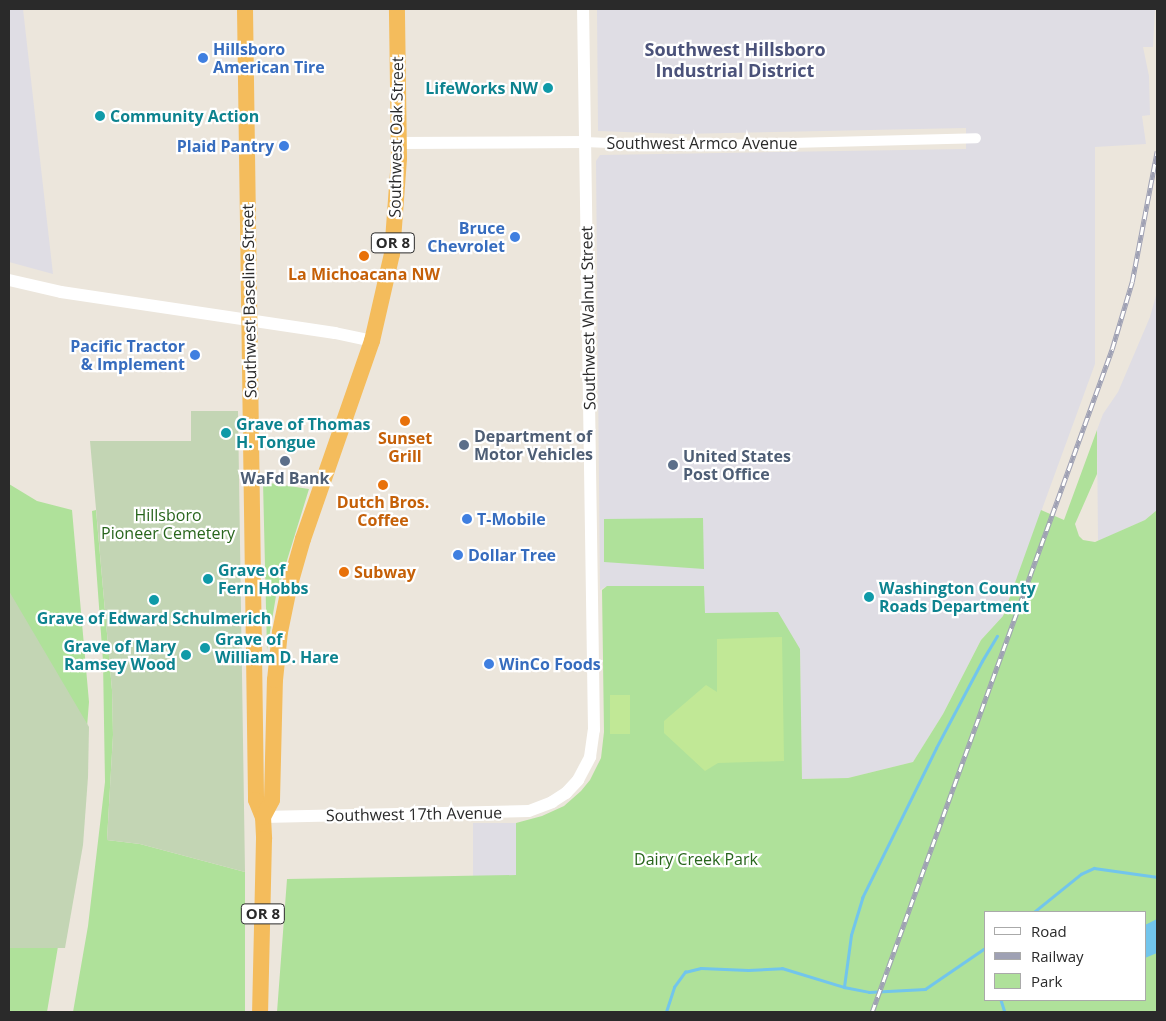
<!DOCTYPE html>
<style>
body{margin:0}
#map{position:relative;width:1166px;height:1021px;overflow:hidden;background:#ece6dc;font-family:"Open Sans",sans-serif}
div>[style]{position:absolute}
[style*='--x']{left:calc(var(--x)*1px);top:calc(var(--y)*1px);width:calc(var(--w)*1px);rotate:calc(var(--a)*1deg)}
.industrial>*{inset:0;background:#dfdde4;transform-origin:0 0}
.green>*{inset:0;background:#afe19a}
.cemetery>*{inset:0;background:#c3d5b4}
.pitch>*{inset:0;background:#c1e896;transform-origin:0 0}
.water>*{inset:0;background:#72c5ec}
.stream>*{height:2.5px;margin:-1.25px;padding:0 1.25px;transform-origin:1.25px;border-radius:1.25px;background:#72c5ec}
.minor>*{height:10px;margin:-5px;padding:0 5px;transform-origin:5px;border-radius:5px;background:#fff}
.tertiary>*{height:12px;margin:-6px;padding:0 6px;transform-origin:6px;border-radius:6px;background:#fff}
.trunk>*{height:16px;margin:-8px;padding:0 8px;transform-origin:8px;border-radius:8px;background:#f4bc5c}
.rail>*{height:4.5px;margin-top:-2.25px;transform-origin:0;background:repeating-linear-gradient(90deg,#fff 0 8px,#9fa1b4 0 16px);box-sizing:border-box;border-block:1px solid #9fa1b4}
.dots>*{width:14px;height:14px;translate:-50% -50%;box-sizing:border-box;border:2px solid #fff;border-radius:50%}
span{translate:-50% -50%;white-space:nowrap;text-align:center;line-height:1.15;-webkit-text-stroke:4.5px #fff;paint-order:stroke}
.shield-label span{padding:1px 4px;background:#fff;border:1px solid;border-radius:4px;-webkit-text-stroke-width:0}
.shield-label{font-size:15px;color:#2a2a2a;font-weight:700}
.shop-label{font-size:16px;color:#366cbe;font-weight:700}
.left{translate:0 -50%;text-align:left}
.right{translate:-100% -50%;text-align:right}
.culture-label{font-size:16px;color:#0d838f;font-weight:700}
.street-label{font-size:16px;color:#2a2a2a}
.food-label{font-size:16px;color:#c56008;font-weight:700}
.service-label{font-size:16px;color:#4e5e75;font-weight:700}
.park-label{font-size:16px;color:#28651c}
.neighbourhood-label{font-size:18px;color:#4b527a;font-weight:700}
.frame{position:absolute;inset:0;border:10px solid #2a2a2a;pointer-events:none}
.legend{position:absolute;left:984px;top:911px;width:162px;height:90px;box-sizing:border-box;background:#fff;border:1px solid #aaa;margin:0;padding:6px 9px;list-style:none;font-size:15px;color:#2a2a2a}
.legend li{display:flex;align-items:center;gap:10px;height:25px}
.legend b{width:25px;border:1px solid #aaa}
</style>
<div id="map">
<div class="industrial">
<i style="clip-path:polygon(9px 9px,23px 9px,53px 274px,9px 262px)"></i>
<i style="clip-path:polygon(597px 9px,1155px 9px,1153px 47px,1143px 47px,1149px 76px,1150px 115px,1142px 116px,1146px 144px,1095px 147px,1095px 364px,1003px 616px,981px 640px,943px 714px,913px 762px,848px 778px,802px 779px,800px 649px,705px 614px,605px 587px,600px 590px,596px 161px,600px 155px,966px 149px,966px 128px,679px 134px,598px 131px)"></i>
<i style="clip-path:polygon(1157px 292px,1157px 510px,1145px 520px,1098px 541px,1097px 430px,1103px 414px,1118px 392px,1150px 317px)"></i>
<i style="left:473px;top:823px;width:43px;height:53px"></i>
</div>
<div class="green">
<i style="clip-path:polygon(evenodd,1097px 430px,1097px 474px,1075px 524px,1079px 536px,1083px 540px,1095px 542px,1145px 520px,1157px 510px,1157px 1012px,277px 1012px,287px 879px,516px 875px,516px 823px,542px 816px,564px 806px,581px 791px,590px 780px,601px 758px,604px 732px,602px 590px,607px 586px,704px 586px,705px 613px,778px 612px,800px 649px,802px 779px,848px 778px,913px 762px,943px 714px,981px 640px,1003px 616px,1041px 510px,1064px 520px,1097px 430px,985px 912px,1145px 912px,1145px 1000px,985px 1000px,985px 912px)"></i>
<i style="clip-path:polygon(263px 482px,309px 489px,276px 596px,267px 650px)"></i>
<i style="clip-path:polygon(9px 484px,37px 501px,72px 510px,89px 702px,80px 815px,47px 1012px,9px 1012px)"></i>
<i style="clip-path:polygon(96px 510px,112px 690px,113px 735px,107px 840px,140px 844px,245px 872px,245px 1012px,73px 1012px,88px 926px,105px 782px,103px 661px,92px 511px)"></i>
<i style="clip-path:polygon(703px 518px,704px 569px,604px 562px,604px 519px)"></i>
</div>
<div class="cemetery">
<i style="clip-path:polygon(191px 411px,238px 411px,245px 872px,140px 844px,107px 840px,113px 735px,112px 690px,90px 441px,191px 441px)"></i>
<i style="clip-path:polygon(9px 591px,89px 727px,88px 777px,83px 845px,65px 948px,9px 948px)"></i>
</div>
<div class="pitch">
<i style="clip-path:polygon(782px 637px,784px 761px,718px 763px,705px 771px,664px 733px,664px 721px,706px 685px,717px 692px,717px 639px)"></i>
<i style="left:610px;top:695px;width:20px;height:39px"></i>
</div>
<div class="water">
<i style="clip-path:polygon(1157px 919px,1157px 953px,1145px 958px,1145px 925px)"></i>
</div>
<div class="stream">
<i style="--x:1034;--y:912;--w:60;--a:-39"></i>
<i style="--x:1081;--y:874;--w:14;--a:-25"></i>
<i style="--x:1094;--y:868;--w:64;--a:8.1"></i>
<i style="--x:844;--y:987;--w:52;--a:-82.3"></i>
<i style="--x:851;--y:935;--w:39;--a:-73"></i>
<i style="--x:862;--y:898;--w:167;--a:-63.7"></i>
<i style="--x:936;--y:748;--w:98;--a:-62.1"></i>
<i style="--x:982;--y:661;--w:29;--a:-59"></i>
<i style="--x:1001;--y:1000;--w:13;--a:72"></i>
<i style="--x:666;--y:1012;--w:26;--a:-72"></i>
<i style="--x:674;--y:987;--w:19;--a:-54"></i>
<i style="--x:685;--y:972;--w:16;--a:-14"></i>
<i style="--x:701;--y:968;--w:47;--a:2.4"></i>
<i style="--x:748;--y:970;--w:34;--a:-3"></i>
<i style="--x:782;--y:968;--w:65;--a:17"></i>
<i style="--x:844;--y:987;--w:25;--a:11"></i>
<i style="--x:869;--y:992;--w:56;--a:-3.1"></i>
<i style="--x:925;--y:989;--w:73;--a:-34.3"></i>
</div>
<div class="minor">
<i style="--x:585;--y:142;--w:93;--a:2.5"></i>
<i style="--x:678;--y:146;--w:298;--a:-1.5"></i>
</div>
<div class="tertiary">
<i style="--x:399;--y:143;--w:186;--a:-0.3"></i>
<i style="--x:9;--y:280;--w:53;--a:13"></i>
<i style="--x:61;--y:292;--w:277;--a:8.5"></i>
<i style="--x:335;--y:333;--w:38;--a:12"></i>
<i style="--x:263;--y:817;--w:266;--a:-1.3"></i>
<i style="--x:529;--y:811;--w:25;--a:-21"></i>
<i style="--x:552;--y:802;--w:17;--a:-33"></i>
<i style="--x:566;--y:793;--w:18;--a:-47"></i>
<i style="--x:578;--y:780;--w:26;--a:-62"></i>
<i style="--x:590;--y:757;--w:27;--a:-82"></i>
<i style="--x:594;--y:730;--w:721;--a:-90.87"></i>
</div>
<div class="trunk">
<i style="--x:245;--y:9;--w:791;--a:89.2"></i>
<i style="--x:256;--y:800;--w:18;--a:68"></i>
<i style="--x:263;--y:817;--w:22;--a:87"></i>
<i style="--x:264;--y:839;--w:173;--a:91.3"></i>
<i style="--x:263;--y:817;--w:19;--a:-62"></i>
<i style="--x:272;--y:800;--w:120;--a:-88.6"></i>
<i style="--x:275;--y:680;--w:48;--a:-84.1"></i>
<i style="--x:280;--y:632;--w:45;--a:-78.4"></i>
<i style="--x:289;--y:588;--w:51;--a:-74.1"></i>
<i style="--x:303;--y:539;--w:210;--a:-70.8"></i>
<i style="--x:372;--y:341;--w:89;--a:-77.1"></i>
<i style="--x:392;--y:254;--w:96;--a:-85.8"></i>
<i style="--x:399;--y:158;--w:149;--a:-90.8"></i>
</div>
<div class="rail">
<i style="--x:872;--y:1012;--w:705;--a:-70.1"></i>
<i style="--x:1112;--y:349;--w:70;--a:-73.4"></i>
<i style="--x:1132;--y:282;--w:133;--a:-79.2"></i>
</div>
<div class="dots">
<i style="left:203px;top:58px;background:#3f7fe0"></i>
<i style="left:548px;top:88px;background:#0f9aa8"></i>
<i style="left:100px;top:116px;background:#0f9aa8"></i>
<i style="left:284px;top:146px;background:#3f7fe0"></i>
<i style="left:515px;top:237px;background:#3f7fe0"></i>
<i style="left:364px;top:256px;background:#e8710a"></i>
<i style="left:195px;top:355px;background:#3f7fe0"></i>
<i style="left:405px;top:421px;background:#e8710a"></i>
<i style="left:226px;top:433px;background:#0f9aa8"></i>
<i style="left:464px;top:445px;background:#5c6f8a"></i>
<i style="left:285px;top:461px;background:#5c6f8a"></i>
<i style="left:673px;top:465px;background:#5c6f8a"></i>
<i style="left:383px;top:485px;background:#e8710a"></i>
<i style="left:467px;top:519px;background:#3f7fe0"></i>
<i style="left:458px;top:555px;background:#3f7fe0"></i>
<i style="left:344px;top:572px;background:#e8710a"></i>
<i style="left:208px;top:579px;background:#0f9aa8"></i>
<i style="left:869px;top:597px;background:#0f9aa8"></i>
<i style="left:154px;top:600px;background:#0f9aa8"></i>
<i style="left:205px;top:648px;background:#0f9aa8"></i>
<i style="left:186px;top:655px;background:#0f9aa8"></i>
<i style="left:489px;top:664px;background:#3f7fe0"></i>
</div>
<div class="shield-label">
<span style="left:393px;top:243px">OR 8</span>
<span style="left:263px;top:914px">OR 8</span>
</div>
<div class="shop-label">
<span class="left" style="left:213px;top:58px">Hillsboro<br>American Tire</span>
<span class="right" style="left:274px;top:146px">Plaid Pantry</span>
<span class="right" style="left:505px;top:237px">Bruce<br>Chevrolet</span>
<span class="right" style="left:185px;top:355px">Pacific Tractor<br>&amp; Implement</span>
<span class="left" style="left:477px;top:519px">T-Mobile</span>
<span class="left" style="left:468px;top:555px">Dollar Tree</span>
<span class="left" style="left:499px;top:664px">WinCo Foods</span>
</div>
<div class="culture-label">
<span class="right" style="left:538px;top:88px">LifeWorks NW</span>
<span class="left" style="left:110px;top:116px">Community Action</span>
<span class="left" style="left:236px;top:433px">Grave of Thomas<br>H. Tongue</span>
<span class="left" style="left:218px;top:579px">Grave of<br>Fern Hobbs</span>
<span class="left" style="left:879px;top:597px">Washington County<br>Roads Department</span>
<span style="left:154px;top:618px">Grave of Edward Schulmerich</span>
<span class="left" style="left:215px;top:648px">Grave of<br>William D. Hare</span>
<span class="right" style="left:176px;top:655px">Grave of Mary<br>Ramsey Wood</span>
</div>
<div class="street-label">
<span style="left:396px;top:137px;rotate:-89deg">Southwest Oak Street</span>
<span style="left:702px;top:143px">Southwest Armco Avenue</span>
<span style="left:249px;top:301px;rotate:-91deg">Southwest Baseline Street</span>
<span style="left:588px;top:318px;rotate:-91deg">Southwest Walnut Street</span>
<span style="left:414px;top:814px;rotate:-1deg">Southwest 17th Avenue</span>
</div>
<div class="food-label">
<span style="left:364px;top:274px">La Michoacana NW</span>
<span style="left:405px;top:447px">Sunset<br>Grill</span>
<span style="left:383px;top:511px">Dutch Bros.<br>Coffee</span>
<span class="left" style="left:354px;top:572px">Subway</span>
</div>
<div class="service-label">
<span class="left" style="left:474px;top:445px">Department of<br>Motor Vehicles</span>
<span class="left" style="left:683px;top:465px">United States<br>Post Office</span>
<span style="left:285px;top:478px">WaFd Bank</span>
</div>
<div class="park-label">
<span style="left:168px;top:524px">Hillsboro<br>Pioneer Cemetery</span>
<span style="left:696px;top:859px">Dairy Creek Park</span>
</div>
<div class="neighbourhood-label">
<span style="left:735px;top:60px">Southwest Hillsboro<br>Industrial District</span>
</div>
<div class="frame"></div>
<ul class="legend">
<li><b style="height:6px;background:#fff"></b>Road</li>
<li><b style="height:6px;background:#9fa1b4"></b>Railway</li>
<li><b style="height:14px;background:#afe19a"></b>Park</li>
</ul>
</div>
